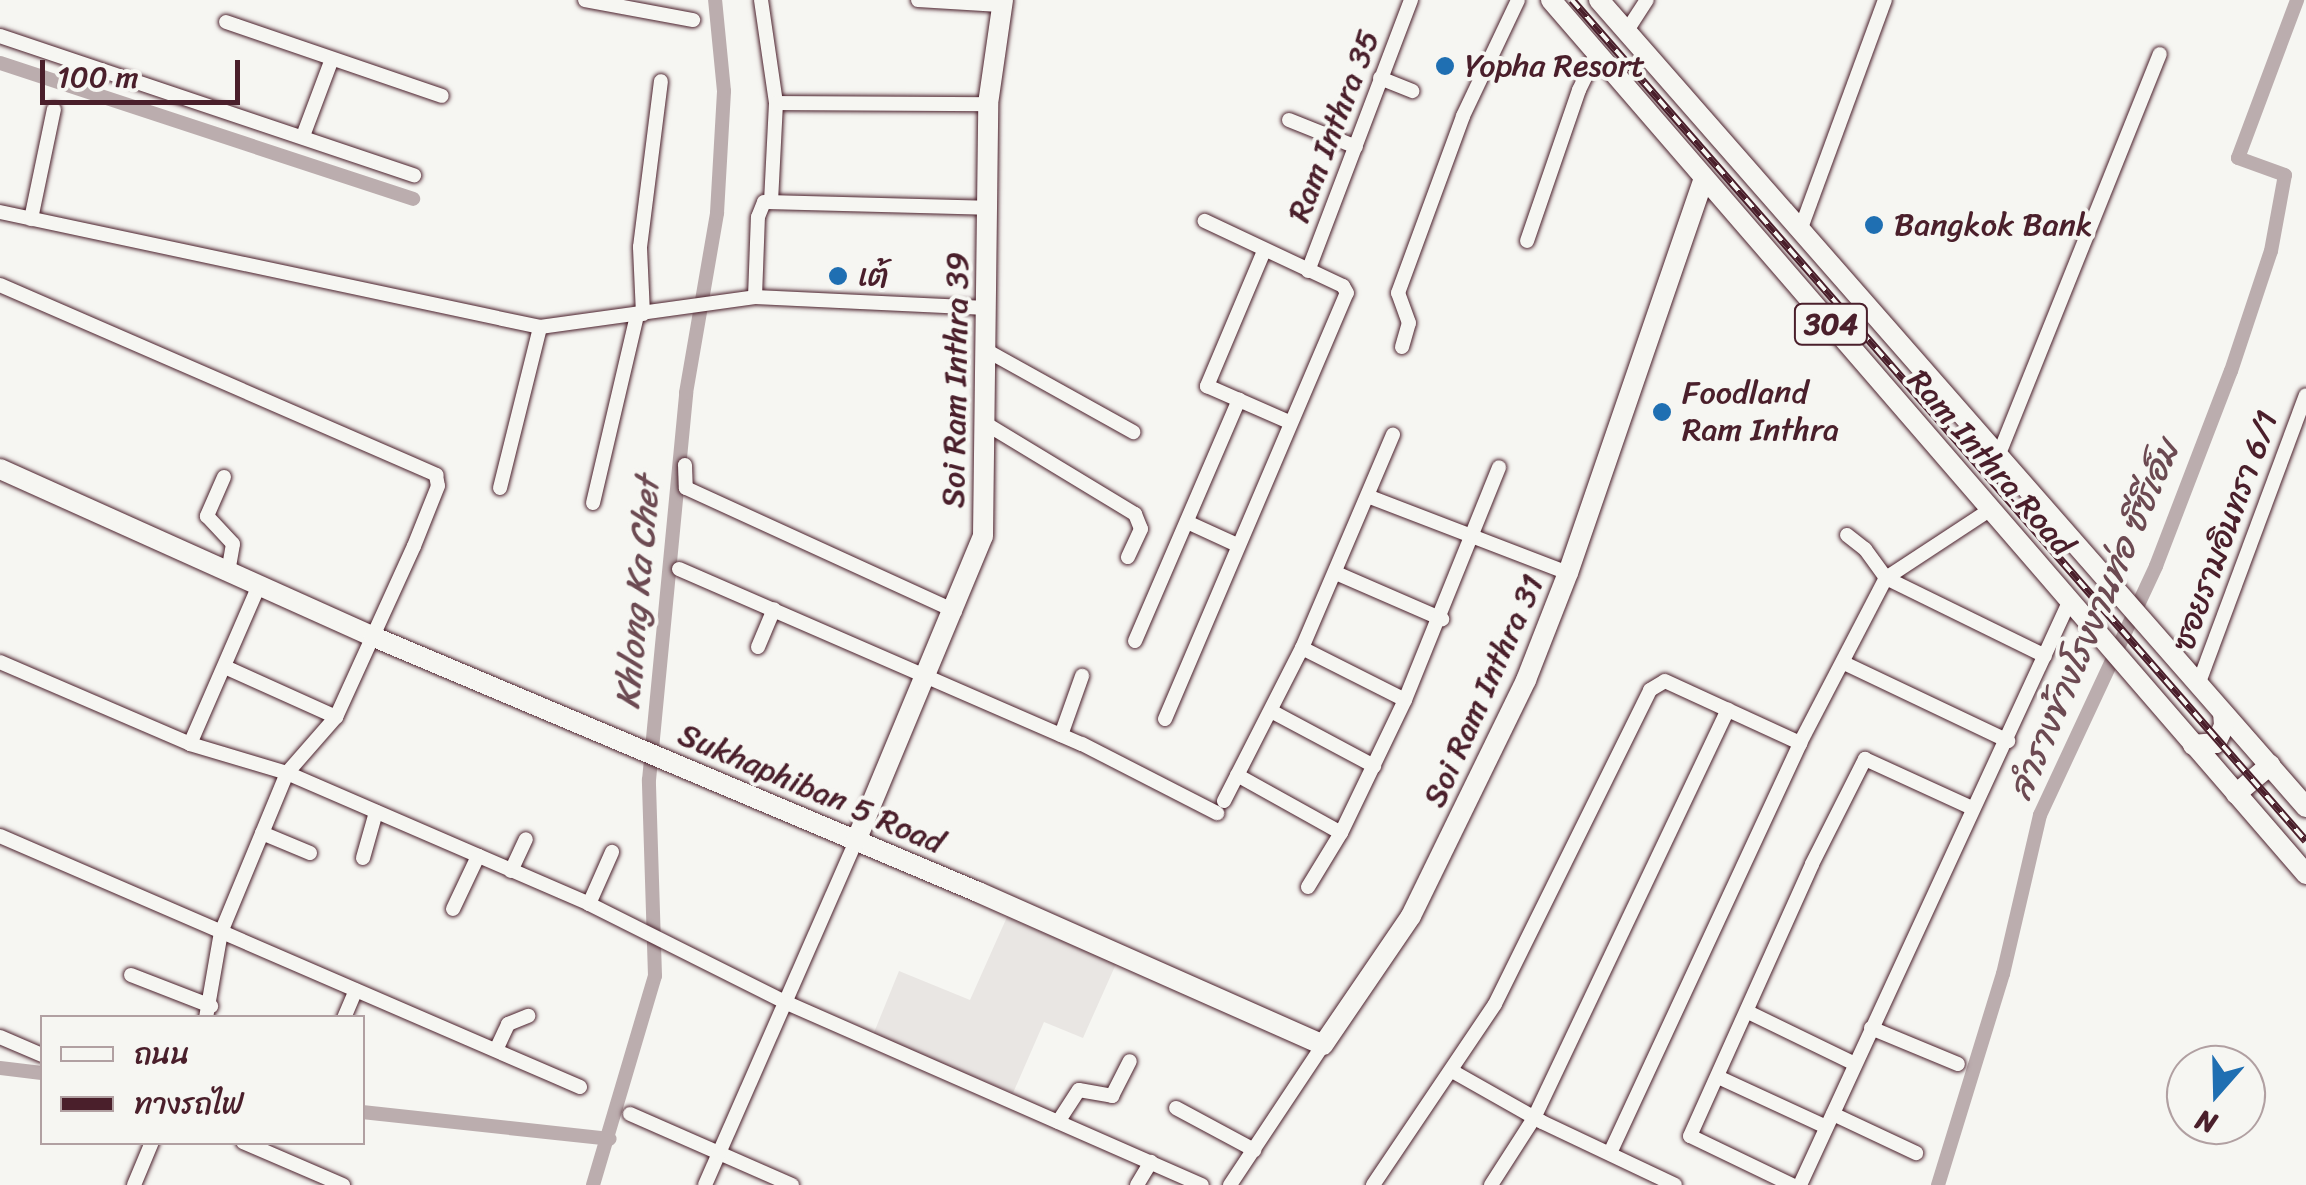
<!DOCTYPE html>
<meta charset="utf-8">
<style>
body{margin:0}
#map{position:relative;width:2306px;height:1185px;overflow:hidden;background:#f6f6f2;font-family:Sriracha,"Playpen Sans Thai",sans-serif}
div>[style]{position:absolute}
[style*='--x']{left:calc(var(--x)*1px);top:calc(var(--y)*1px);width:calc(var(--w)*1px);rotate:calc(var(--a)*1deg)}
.built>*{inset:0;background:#e9e6e3}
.canal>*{height:14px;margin:-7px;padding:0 7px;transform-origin:7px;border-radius:7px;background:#bbadae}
.roads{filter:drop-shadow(0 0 2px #4a1f2b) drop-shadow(0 0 2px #4a1f2b)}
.street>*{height:14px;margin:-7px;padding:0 7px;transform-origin:7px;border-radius:7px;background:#f6f6f2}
.secondary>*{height:20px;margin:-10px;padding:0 10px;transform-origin:10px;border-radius:10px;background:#f6f6f2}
.primary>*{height:20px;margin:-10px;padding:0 10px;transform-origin:10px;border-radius:10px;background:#f6f6f2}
.rail>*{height:8px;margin-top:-4px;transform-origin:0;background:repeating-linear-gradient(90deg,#f6f6f2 0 11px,#4a1f2b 0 22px);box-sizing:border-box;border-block:2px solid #4a1f2b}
.dots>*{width:28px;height:28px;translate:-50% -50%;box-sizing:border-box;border:5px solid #f6f6f2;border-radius:50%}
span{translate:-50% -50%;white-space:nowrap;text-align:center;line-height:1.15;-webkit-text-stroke:8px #f6f6f2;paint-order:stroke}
.shield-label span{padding:2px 8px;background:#f6f6f2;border:2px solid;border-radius:8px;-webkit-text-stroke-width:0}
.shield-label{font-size:30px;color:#4a1f2b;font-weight:700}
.poi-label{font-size:32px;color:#4a1f2b}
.left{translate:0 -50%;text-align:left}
.street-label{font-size:32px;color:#4a1f2b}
.water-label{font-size:35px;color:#6c4a52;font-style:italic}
.legend{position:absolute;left:40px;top:1015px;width:325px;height:130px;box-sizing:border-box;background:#f6f6f2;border:2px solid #b1a0a2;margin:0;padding:12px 18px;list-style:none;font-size:30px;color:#4a1f2b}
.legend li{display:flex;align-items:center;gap:20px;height:50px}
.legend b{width:50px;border:2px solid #b1a0a2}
.north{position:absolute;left:2166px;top:1045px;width:100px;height:100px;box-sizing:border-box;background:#f6f6f2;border:2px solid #b1a0a2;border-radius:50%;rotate:200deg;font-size:28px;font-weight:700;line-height:40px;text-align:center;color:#4a1f2b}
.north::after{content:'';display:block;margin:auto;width:35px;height:45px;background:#1f6fb2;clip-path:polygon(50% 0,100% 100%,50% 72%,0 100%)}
.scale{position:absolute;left:40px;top:60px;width:200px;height:45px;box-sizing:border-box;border:5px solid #4a1f2b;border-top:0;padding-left:12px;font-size:30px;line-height:35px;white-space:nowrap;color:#4a1f2b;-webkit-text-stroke:8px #f6f6f2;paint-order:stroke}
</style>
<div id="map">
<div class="built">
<i style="clip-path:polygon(1007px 917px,1116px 964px,1083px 1038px,1044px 1022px,1013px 1093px,873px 1035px,899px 971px,970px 1000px)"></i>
</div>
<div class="canal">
<i style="--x:0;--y:63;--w:435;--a:18.2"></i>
<i style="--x:0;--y:1068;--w:42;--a:6.8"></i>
<i style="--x:362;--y:1112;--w:249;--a:6.2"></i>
<i style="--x:593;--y:1185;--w:218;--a:-73.5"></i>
<i style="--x:655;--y:976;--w:196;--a:-91.8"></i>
<i style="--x:649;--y:780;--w:389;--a:-84.5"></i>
<i style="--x:686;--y:393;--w:183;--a:-80.2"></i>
<i style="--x:717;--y:213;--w:122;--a:-86.7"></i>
<i style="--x:724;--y:91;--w:91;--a:-95.6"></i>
<i style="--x:1938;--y:1185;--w:221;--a:-72.9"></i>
<i style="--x:2003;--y:974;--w:163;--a:-76.9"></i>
<i style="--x:2040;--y:815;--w:275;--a:-65"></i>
<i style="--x:2156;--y:566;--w:209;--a:-69"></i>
<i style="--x:2231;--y:371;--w:126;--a:-71.6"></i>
<i style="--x:2271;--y:251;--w:77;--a:-79.6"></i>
<i style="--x:2285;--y:175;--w:50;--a:-160.1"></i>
<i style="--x:2238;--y:158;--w:169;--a:-69.5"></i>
</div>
<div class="roads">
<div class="street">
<i style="--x:585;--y:0;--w:110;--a:10.5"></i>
<i style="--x:761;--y:0;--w:104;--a:81.7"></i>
<i style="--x:776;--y:103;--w:99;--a:92.9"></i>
<i style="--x:918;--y:0;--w:82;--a:3.5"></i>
<i style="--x:226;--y:22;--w:228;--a:18.9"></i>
<i style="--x:1626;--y:32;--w:38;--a:-57"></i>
<i style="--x:0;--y:36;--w:437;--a:18.6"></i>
<i style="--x:1380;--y:78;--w:35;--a:22"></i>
<i style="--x:776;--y:103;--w:212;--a:0.3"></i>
<i style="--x:1289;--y:120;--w:72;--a:21.9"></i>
<i style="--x:303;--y:136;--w:82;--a:-69.4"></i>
<i style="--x:0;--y:212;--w:552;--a:12.02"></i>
<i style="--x:540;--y:327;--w:217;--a:-7.9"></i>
<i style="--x:755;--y:297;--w:232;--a:2.7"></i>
<i style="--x:31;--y:219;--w:112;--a:-78.2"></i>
<i style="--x:1801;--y:228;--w:243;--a:-69.8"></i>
<i style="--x:1527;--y:241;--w:160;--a:-71"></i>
<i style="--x:1579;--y:90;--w:41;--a:-64.1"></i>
<i style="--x:1264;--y:251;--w:147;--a:112.9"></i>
<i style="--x:1207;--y:386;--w:90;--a:23.7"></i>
<i style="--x:1308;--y:271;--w:290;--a:-69.2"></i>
<i style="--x:0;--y:285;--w:476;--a:23.5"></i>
<i style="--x:436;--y:475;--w:11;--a:80"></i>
<i style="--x:438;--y:486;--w:65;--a:111.8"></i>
<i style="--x:414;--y:546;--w:188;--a:114.5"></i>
<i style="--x:336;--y:717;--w:74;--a:131.2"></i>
<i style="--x:287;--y:773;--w:172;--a:112.5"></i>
<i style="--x:221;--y:932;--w:87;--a:99.9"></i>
<i style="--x:755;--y:297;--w:80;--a:-87.9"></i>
<i style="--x:758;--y:217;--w:16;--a:-68"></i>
<i style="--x:764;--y:202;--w:225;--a:1.5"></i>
<i style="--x:643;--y:314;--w:67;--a:-92.6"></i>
<i style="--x:640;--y:247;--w:167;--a:-82.8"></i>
<i style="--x:1402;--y:347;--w:25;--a:-74"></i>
<i style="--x:1409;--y:323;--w:32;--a:-110"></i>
<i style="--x:1398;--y:293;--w:189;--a:-69.8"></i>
<i style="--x:1463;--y:116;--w:128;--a:-64.6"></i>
<i style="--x:984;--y:349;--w:171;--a:29.1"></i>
<i style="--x:983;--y:422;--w:178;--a:31.2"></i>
<i style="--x:1135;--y:514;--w:16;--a:68"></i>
<i style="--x:1141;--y:529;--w:31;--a:115"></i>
<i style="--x:1999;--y:454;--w:431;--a:-68.1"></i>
<i style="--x:685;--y:465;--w:23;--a:88"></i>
<i style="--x:686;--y:488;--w:296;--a:24.6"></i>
<i style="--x:224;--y:477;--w:43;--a:113.6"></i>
<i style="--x:207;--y:516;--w:38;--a:47"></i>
<i style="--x:233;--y:544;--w:27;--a:100"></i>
<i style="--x:500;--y:488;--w:166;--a:-76"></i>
<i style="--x:1370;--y:497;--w:212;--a:21"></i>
<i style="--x:593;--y:503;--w:193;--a:-76.8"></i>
<i style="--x:1187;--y:522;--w:55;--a:24.7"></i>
<i style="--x:1847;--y:535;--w:23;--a:38"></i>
<i style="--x:1865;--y:549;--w:36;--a:54"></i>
<i style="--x:1886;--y:578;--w:177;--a:26.1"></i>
<i style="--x:679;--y:569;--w:439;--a:23.5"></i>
<i style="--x:1082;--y:744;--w:152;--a:27.1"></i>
<i style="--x:1336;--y:573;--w:116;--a:23.5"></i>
<i style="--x:1135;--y:641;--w:263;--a:-66.7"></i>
<i style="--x:758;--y:647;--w:41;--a:-67.2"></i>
<i style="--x:1302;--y:648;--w:115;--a:26.8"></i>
<i style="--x:0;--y:662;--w:207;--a:23.3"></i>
<i style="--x:190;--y:744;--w:101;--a:16.6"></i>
<i style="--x:287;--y:773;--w:329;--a:23.4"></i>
<i style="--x:589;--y:904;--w:221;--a:26.6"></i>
<i style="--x:787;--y:1003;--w:453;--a:23.7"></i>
<i style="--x:1844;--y:663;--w:182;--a:25.4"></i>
<i style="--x:225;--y:667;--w:122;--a:24.2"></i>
<i style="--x:2198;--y:685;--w:309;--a:-69.6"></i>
<i style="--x:1271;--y:711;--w:117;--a:28.1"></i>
<i style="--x:1165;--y:719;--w:463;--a:-66.9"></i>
<i style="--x:1347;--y:293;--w:8;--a:-120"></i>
<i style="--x:1343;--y:286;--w:153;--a:-154.8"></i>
<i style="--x:1061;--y:735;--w:63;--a:-70.4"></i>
<i style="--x:190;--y:744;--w:173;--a:-66.5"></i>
<i style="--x:1237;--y:775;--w:119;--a:29.1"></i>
<i style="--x:1224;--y:801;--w:172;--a:-63"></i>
<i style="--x:1302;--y:648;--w:232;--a:-66.9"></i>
<i style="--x:262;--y:833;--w:52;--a:22.6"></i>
<i style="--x:0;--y:836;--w:632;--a:23.4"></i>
<i style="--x:363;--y:858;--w:48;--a:-74.2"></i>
<i style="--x:511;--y:871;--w:35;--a:-65"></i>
<i style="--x:1308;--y:887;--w:63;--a:-58.6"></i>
<i style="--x:1341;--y:833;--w:148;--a:-64.3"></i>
<i style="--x:1405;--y:700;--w:251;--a:-68"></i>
<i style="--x:589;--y:904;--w:57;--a:-66.1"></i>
<i style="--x:453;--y:909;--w:59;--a:-64.7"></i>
<i style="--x:131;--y:975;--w:86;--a:21.2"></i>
<i style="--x:1748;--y:1012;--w:119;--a:25.9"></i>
<i style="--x:344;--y:1018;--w:30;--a:-67"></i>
<i style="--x:1871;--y:1028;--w:94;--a:22.5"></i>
<i style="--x:0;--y:1037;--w:46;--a:23.2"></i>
<i style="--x:496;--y:1050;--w:29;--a:-65"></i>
<i style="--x:508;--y:1024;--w:22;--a:-22"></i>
<i style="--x:1452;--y:1071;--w:103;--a:29.5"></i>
<i style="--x:1542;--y:1122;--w:147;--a:25.3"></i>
<i style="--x:1718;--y:1077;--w:119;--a:24.8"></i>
<i style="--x:1176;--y:1108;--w:89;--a:28.3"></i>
<i style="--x:630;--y:1114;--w:177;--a:23.7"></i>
<i style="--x:1833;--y:1114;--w:92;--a:25.2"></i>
<i style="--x:1058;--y:1122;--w:38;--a:-57"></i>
<i style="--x:1079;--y:1090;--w:34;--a:10"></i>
<i style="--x:1112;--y:1096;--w:39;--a:-63"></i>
<i style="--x:243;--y:1142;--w:109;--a:23.3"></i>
<i style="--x:1610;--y:1153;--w:452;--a:-65.1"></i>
<i style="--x:1800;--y:743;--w:186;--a:-62.5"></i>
<i style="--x:1886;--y:578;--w:126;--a:-33.3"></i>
<i style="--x:134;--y:1185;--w:47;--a:-67.3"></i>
<i style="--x:705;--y:1185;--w:376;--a:-66.3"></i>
<i style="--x:1137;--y:1185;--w:27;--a:-59"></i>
<i style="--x:1230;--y:1185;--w:168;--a:-56.4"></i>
<i style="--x:1373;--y:1185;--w:218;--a:-56"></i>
<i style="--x:1495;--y:1004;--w:350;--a:-63.7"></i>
<i style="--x:1650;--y:690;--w:17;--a:-31"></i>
<i style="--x:1665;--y:681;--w:149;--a:24.7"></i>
<i style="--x:1491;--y:1185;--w:80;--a:-57.3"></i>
<i style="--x:1534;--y:1118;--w:452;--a:-64.6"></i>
<i style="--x:1792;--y:1185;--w:113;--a:-154.3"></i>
<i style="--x:1690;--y:1136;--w:298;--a:-65.8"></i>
<i style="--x:1812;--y:864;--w:118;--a:-63.2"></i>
<i style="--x:1865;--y:759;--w:118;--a:24.6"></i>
<i style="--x:1800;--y:1185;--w:644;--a:-65.22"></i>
</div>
<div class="secondary">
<i style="--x:0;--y:469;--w:410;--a:24.2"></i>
<i style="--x:374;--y:637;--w:656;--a:22.89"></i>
<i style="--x:978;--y:892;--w:377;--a:23.9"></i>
<i style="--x:1323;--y:1045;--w:156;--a:-55.7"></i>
<i style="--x:1411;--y:916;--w:263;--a:-64"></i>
<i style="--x:1526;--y:680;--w:115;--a:-68.6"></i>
<i style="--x:1568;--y:573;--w:418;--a:-71"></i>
<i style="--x:856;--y:841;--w:330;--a:-67.4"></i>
<i style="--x:983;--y:536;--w:432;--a:-89.3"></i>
<i style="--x:988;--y:104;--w:105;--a:-81.8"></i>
</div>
<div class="primary">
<i style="--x:1551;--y:0;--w:1155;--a:49.18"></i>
<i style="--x:1599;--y:0;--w:1073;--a:48.78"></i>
<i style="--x:2193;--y:745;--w:23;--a:-5"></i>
<i style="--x:2216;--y:743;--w:19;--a:-65"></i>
<i style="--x:2224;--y:726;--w:13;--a:-94"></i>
<i style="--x:2236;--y:794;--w:45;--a:-40.5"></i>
</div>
</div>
<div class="rail">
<i style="--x:1572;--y:0;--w:1116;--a:48.89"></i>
</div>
<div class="dots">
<i style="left:1445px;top:66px;background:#1f6fb2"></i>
<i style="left:1874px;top:225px;background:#1f6fb2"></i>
<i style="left:838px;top:276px;background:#1f6fb2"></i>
<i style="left:1662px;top:412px;background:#1f6fb2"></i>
</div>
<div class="shield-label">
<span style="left:1831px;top:324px">304</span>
</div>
<div class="poi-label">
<span class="left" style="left:1465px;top:66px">Yopha Resort</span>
<span class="left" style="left:1894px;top:225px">Bangkok Bank</span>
<span class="left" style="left:858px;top:276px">เต้</span>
<span class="left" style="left:1682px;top:412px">Foodland<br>Ram Inthra</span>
</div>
<div class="street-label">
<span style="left:1334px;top:126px;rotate:-69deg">Ram Inthra 35</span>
<span style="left:956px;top:380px;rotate:-89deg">Soi Ram Inthra 39</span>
<span style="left:1990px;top:463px;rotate:49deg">Ram Inthra Road</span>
<span style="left:2226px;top:531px;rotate:-70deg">ซอยรามอินทรา 6/1</span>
<span style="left:1484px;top:691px;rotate:-66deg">Soi Ram Inthra 31</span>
<span style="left:811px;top:789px;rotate:23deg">Sukhaphiban 5 Road</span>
</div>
<div class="water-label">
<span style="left:637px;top:593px;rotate:-85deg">Khlong Ka Chet</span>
<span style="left:2093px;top:620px;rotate:-67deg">ลำรางข้างโรงงานท่อ ซีซีเอ็ม</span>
</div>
<ul class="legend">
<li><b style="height:12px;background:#f6f6f2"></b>ถนน</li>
<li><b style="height:12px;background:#4a1f2b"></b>ทางรถไฟ</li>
</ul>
<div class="north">N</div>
<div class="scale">100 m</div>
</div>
